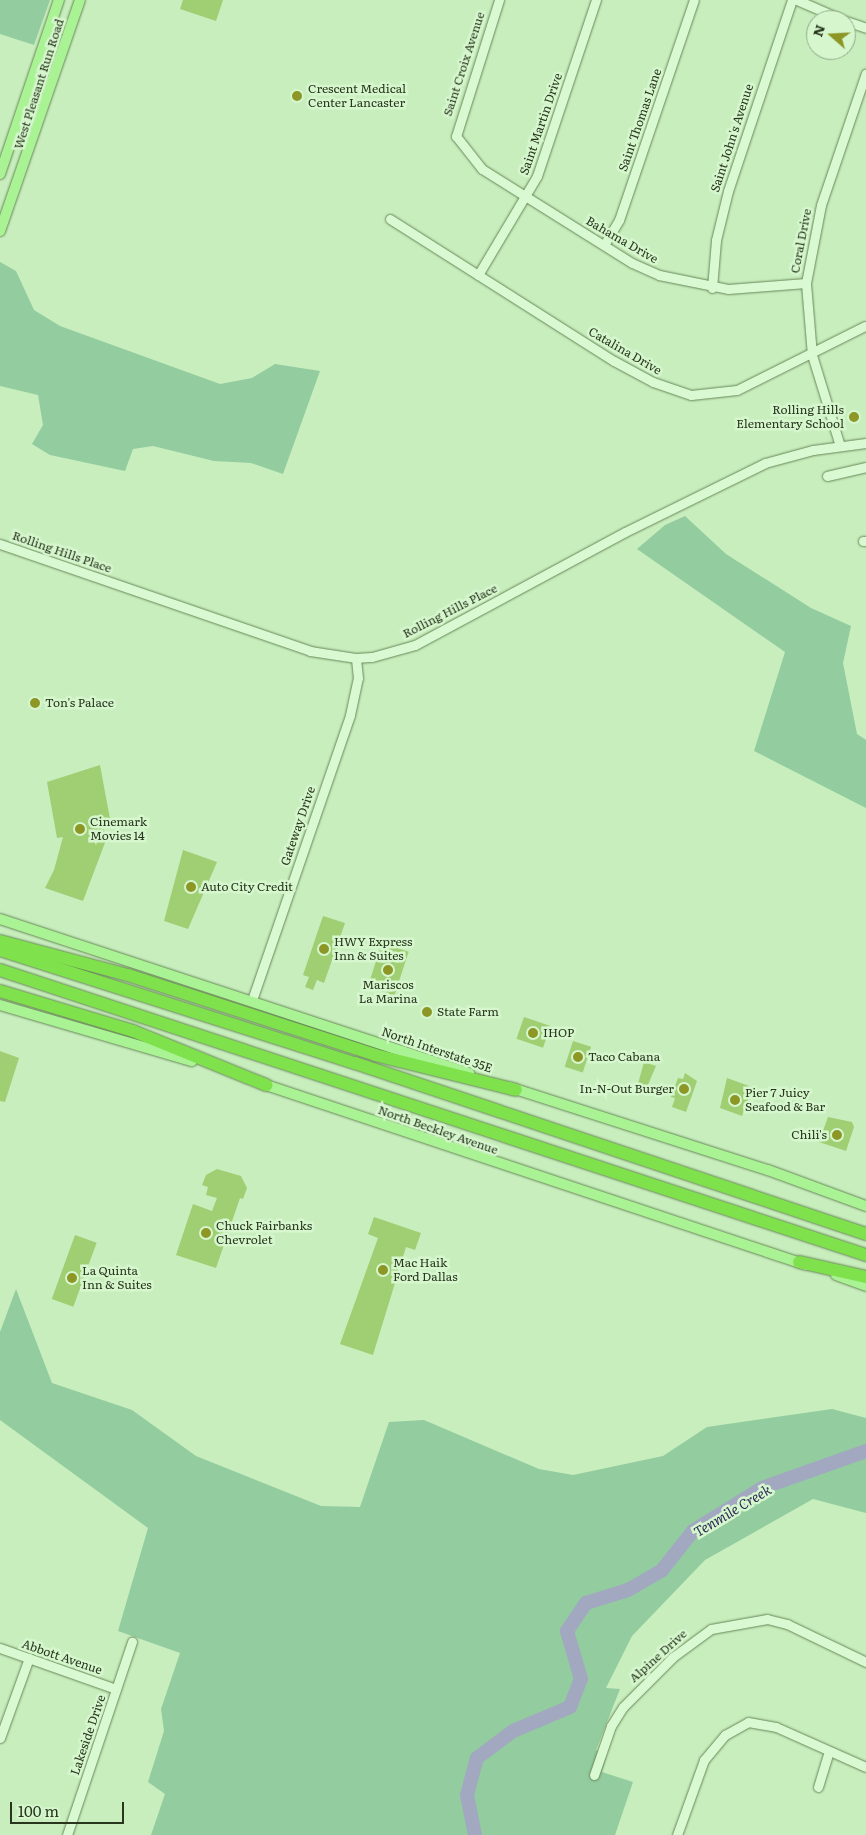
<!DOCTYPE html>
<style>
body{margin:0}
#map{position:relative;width:866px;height:1835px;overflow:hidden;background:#c8eebe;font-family:Literata,serif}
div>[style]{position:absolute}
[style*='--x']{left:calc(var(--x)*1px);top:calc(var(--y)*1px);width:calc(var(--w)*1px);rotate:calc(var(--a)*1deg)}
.green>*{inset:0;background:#92cc9f}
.river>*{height:14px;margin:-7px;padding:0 7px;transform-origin:7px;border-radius:7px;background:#a2a8c0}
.building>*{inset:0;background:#9fce73;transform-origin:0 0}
.roads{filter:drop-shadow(0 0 1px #698757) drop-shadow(0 0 1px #698757)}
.minor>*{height:9px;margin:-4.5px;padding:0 4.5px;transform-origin:4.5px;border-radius:4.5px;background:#d9f9d2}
.major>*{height:10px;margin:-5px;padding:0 5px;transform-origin:5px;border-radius:5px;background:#a9f394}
.highway>*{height:12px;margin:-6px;padding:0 6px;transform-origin:6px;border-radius:6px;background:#7fe14c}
.dots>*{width:14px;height:14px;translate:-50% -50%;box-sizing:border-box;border:2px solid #d6f6ce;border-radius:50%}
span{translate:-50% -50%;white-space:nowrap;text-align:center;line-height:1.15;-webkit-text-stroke:5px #d6f6ce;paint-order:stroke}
.street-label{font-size:12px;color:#27361c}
.poi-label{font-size:12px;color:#27361c}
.left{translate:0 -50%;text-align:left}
.right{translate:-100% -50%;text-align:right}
.water-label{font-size:14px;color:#2c2b56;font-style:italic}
.north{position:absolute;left:806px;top:10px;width:50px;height:50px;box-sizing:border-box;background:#d6f6ce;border:1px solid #90a987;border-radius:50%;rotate:289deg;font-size:14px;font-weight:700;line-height:20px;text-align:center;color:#27361c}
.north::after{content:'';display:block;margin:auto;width:18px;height:22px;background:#8d9726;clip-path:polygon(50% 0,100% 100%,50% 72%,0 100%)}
.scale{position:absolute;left:10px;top:1802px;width:114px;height:22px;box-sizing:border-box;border:2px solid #27361c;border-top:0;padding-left:6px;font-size:15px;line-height:18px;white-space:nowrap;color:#27361c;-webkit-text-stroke:4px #d6f6ce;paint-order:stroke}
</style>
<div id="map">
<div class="green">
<i style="clip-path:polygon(0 0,50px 0,34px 45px,0 34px)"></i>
<i style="clip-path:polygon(0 262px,16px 271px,34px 310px,60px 326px,220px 384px,252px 378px,275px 364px,320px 371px,283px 474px,251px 463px,214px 461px,153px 446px,133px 449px,125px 471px,50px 455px,32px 444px,43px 425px,38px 395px,0 386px)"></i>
<i style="clip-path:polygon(685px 516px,726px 554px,811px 608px,851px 626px,843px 663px,857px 734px,866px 740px,866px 808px,754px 751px,785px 652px,637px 549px,665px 525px)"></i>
<i style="clip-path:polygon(16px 1289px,52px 1383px,132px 1410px,196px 1456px,321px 1506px,360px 1507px,389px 1422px,424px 1420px,539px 1469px,573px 1475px,663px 1456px,707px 1427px,832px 1409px,866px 1418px,866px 1513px,813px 1499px,705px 1560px,632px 1636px,606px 1688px,620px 1689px,596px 1750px,607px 1754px,602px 1772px,633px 1782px,615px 1835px,151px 1835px,165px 1794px,148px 1782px,164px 1731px,161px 1709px,180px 1653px,118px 1631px,148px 1528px,0 1420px,0 1332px)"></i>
</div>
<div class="river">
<i style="--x:475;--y:1835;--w:41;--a:-101.3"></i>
<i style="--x:467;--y:1795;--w:38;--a:-75"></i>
<i style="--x:477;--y:1758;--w:45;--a:-36.9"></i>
<i style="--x:513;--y:1731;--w:62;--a:-22.8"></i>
<i style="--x:570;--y:1707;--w:30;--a:-69"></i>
<i style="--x:581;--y:1679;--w:50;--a:-106.3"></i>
<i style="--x:567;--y:1631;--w:34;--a:-56"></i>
<i style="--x:586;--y:1603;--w:44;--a:-17.2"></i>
<i style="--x:628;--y:1590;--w:39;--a:-30"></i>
<i style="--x:662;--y:1570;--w:50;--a:-51.5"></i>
<i style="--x:693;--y:1531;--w:81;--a:-31.9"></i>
<i style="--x:762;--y:1488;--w:110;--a:-19.6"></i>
</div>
<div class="building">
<i style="clip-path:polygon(183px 0,223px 0,216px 21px,180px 9px)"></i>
<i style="clip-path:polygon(100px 765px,110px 819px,102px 820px,106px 840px,83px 901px,45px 888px,54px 870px,63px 837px,57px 838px,47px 782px)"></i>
<i style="clip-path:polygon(183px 850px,217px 862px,188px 929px,164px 921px)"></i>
<i style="clip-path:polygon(323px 916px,345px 923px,324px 983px,317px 980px,313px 990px,305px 987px,309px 977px,303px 975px)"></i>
<i style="left:382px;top:943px;width:28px;height:46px;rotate:18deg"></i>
<i style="left:524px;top:1017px;width:28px;height:23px;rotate:19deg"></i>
<i style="left:573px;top:1041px;width:19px;height:27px;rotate:18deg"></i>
<i style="clip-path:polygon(0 1051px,19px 1058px,5px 1102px,0 1101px)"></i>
<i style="clip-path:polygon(644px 1062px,656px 1066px,644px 1094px,636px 1091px)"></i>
<i style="clip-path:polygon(685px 1073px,697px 1081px,686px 1112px,672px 1107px,675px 1098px,671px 1097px,678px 1078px,683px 1079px)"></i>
<i style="clip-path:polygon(727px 1078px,749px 1086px,747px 1092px,751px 1093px,742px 1116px,720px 1108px)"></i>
<i style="clip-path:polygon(828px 1117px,852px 1122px,854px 1127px,846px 1151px,819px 1142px)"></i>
<i style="clip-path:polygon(217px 1169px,241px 1176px,247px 1188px,243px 1199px,240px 1198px,216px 1268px,176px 1255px,193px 1204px,212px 1211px,217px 1198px,206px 1195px,208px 1187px,202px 1185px,206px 1175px)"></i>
<i style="clip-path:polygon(374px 1217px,421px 1233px,415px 1250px,406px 1247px,373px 1355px,340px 1344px,378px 1238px,368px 1234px)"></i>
<i style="left:75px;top:1235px;width:23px;height:68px;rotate:20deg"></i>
</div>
<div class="roads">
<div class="minor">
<i style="--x:499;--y:0;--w:143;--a:107.5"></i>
<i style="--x:456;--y:136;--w:42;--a:51.8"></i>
<i style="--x:482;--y:169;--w:177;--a:32.1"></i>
<i style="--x:632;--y:263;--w:30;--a:24"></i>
<i style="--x:659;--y:275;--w:70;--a:11.5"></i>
<i style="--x:728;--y:289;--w:78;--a:-4.4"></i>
<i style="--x:797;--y:0;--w:50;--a:23.5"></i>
<i style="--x:846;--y:21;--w:21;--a:19"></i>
<i style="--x:390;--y:219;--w:265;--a:32.4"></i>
<i style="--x:614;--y:361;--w:44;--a:28.3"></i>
<i style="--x:653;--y:382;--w:40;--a:18.9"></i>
<i style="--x:691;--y:395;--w:46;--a:-6.2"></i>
<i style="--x:737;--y:390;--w:143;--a:-26.6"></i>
<i style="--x:604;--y:245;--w:29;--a:-59"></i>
<i style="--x:619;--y:220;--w:232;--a:-71.2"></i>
<i style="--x:478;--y:275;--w:115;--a:-59.2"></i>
<i style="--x:537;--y:176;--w:186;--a:-71.5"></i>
<i style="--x:712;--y:288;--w:48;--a:-85.2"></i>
<i style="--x:716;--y:240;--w:50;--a:-76.2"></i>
<i style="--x:728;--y:191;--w:201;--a:-71.5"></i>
<i style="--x:840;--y:446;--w:95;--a:-107.1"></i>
<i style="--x:812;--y:355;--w:72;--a:-94.8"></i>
<i style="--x:806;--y:283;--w:79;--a:-79.1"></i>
<i style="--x:821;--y:205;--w:139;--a:-71.2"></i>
<i style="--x:827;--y:476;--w:40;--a:-13"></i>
<i style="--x:863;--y:541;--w:3;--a:0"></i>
<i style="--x:0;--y:544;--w:328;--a:19"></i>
<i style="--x:310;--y:651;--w:47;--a:8.7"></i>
<i style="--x:356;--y:658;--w:16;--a:-4"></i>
<i style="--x:372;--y:657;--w:45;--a:-15.6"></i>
<i style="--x:415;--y:645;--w:238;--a:-28.3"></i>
<i style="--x:625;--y:532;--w:156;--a:-26.2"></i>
<i style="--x:765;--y:463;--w:50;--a:-15.2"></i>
<i style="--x:813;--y:450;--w:53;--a:-7.5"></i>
<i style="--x:252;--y:1000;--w:301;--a:-71"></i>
<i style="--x:350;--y:715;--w:38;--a:-78"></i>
<i style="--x:358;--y:678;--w:20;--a:-96"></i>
<i style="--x:0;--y:1648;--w:123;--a:19.5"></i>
<i style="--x:0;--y:1738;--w:85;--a:-70.1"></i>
<i style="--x:594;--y:1775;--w:52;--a:-70.9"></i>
<i style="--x:611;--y:1726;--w:22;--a:-58"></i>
<i style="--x:623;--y:1707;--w:71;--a:-45"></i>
<i style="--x:673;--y:1657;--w:47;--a:-36.4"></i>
<i style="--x:711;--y:1629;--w:57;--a:-10.1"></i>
<i style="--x:767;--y:1619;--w:21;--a:14"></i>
<i style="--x:787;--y:1624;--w:88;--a:25.7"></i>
<i style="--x:818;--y:1787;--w:37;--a:-73"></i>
<i style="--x:67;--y:1835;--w:204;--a:-71.4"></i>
<i style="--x:677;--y:1835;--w:80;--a:-70.2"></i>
<i style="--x:704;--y:1760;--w:33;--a:-50"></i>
<i style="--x:725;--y:1735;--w:26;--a:-29"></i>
<i style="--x:748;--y:1722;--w:28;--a:10"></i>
<i style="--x:776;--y:1727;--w:98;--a:24"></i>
</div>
<div class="major">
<i style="--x:0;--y:174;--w:184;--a:-71.3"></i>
<i style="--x:0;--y:231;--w:244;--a:-70.9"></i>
<i style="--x:0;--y:919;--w:494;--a:18.2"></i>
<i style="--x:0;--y:1005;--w:200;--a:16.3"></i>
<i style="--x:260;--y:1083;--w:576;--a:18.43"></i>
<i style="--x:509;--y:1087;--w:272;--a:17.8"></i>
<i style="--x:768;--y:1170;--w:104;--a:20.2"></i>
<i style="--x:836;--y:1275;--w:32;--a:20"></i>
</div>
<div class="highway">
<i style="--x:0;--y:941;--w:132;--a:14.9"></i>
<i style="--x:128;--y:975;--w:260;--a:17.9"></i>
<i style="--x:375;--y:1055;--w:145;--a:13.9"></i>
<i style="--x:0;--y:950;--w:373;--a:17.7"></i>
<i style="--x:355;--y:1063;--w:539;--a:18.5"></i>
<i style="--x:0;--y:970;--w:912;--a:18.22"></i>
<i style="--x:0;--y:991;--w:139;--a:16.7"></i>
<i style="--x:133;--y:1031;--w:144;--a:22.1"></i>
<i style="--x:799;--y:1262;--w:69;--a:12.6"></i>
</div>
</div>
<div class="dots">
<i style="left:297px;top:96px;background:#8d9726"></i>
<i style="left:854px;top:417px;background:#8d9726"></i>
<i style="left:35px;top:703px;background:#8d9726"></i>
<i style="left:80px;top:829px;background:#8d9726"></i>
<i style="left:191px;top:887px;background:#8d9726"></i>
<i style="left:324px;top:949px;background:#8d9726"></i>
<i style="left:388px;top:970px;background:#8d9726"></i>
<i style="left:427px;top:1012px;background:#8d9726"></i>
<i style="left:533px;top:1033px;background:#8d9726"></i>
<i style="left:578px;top:1057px;background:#8d9726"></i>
<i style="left:684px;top:1089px;background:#8d9726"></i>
<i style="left:735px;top:1100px;background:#8d9726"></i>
<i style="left:837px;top:1135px;background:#8d9726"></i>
<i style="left:206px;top:1233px;background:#8d9726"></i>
<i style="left:383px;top:1270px;background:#8d9726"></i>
<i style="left:72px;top:1278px;background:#8d9726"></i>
</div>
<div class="street-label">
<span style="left:464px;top:64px;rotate:-72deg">Saint Croix Avenue</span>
<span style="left:39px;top:84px;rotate:-72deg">West Pleasant Run Road</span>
<span style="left:640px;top:120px;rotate:-71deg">Saint Thomas Lane</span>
<span style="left:541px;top:124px;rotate:-71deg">Saint Martin Drive</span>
<span style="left:732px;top:138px;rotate:-72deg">Saint John's Avenue</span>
<span style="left:622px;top:240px;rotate:30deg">Bahama Drive</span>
<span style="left:801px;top:241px;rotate:-79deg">Coral Drive</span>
<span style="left:625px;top:351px;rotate:30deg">Catalina Drive</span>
<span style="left:62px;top:552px;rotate:19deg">Rolling Hills Place</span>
<span style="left:450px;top:611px;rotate:-27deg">Rolling Hills Place</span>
<span style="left:298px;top:826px;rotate:-71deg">Gateway Drive</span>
<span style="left:437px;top:1050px;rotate:19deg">North Interstate 35E</span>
<span style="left:438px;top:1130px;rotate:19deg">North Beckley Avenue</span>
<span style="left:658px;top:1656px;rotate:-42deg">Alpine Drive</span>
<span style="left:62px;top:1657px;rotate:19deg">Abbott Avenue</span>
<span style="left:88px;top:1735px;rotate:-71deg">Lakeside Drive</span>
</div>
<div class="poi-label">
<span class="left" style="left:308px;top:96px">Crescent Medical<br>Center Lancaster</span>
<span class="right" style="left:844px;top:417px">Rolling Hills<br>Elementary School</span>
<span class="left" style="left:45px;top:703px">Ton's Palace</span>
<span class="left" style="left:90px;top:829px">Cinemark<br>Movies 14</span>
<span class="left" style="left:201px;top:887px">Auto City Credit</span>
<span class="left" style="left:334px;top:949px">HWY Express<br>Inn &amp; Suites</span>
<span style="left:388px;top:992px">Mariscos<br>La Marina</span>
<span class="left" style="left:437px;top:1012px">State Farm</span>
<span class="left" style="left:543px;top:1033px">IHOP</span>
<span class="left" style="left:588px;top:1057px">Taco Cabana</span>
<span class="right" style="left:674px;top:1089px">In-N-Out Burger</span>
<span class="left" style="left:745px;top:1100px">Pier 7 Juicy<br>Seafood &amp; Bar</span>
<span class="right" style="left:827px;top:1135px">Chili's</span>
<span class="left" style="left:216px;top:1233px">Chuck Fairbanks<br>Chevrolet</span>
<span class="left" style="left:393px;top:1270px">Mac Haik<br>Ford Dallas</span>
<span class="left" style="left:82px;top:1278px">La Quinta<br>Inn &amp; Suites</span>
</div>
<div class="water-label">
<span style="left:732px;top:1510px;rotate:-31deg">Tenmile Creek</span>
</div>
<div class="north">N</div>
<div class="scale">100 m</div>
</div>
